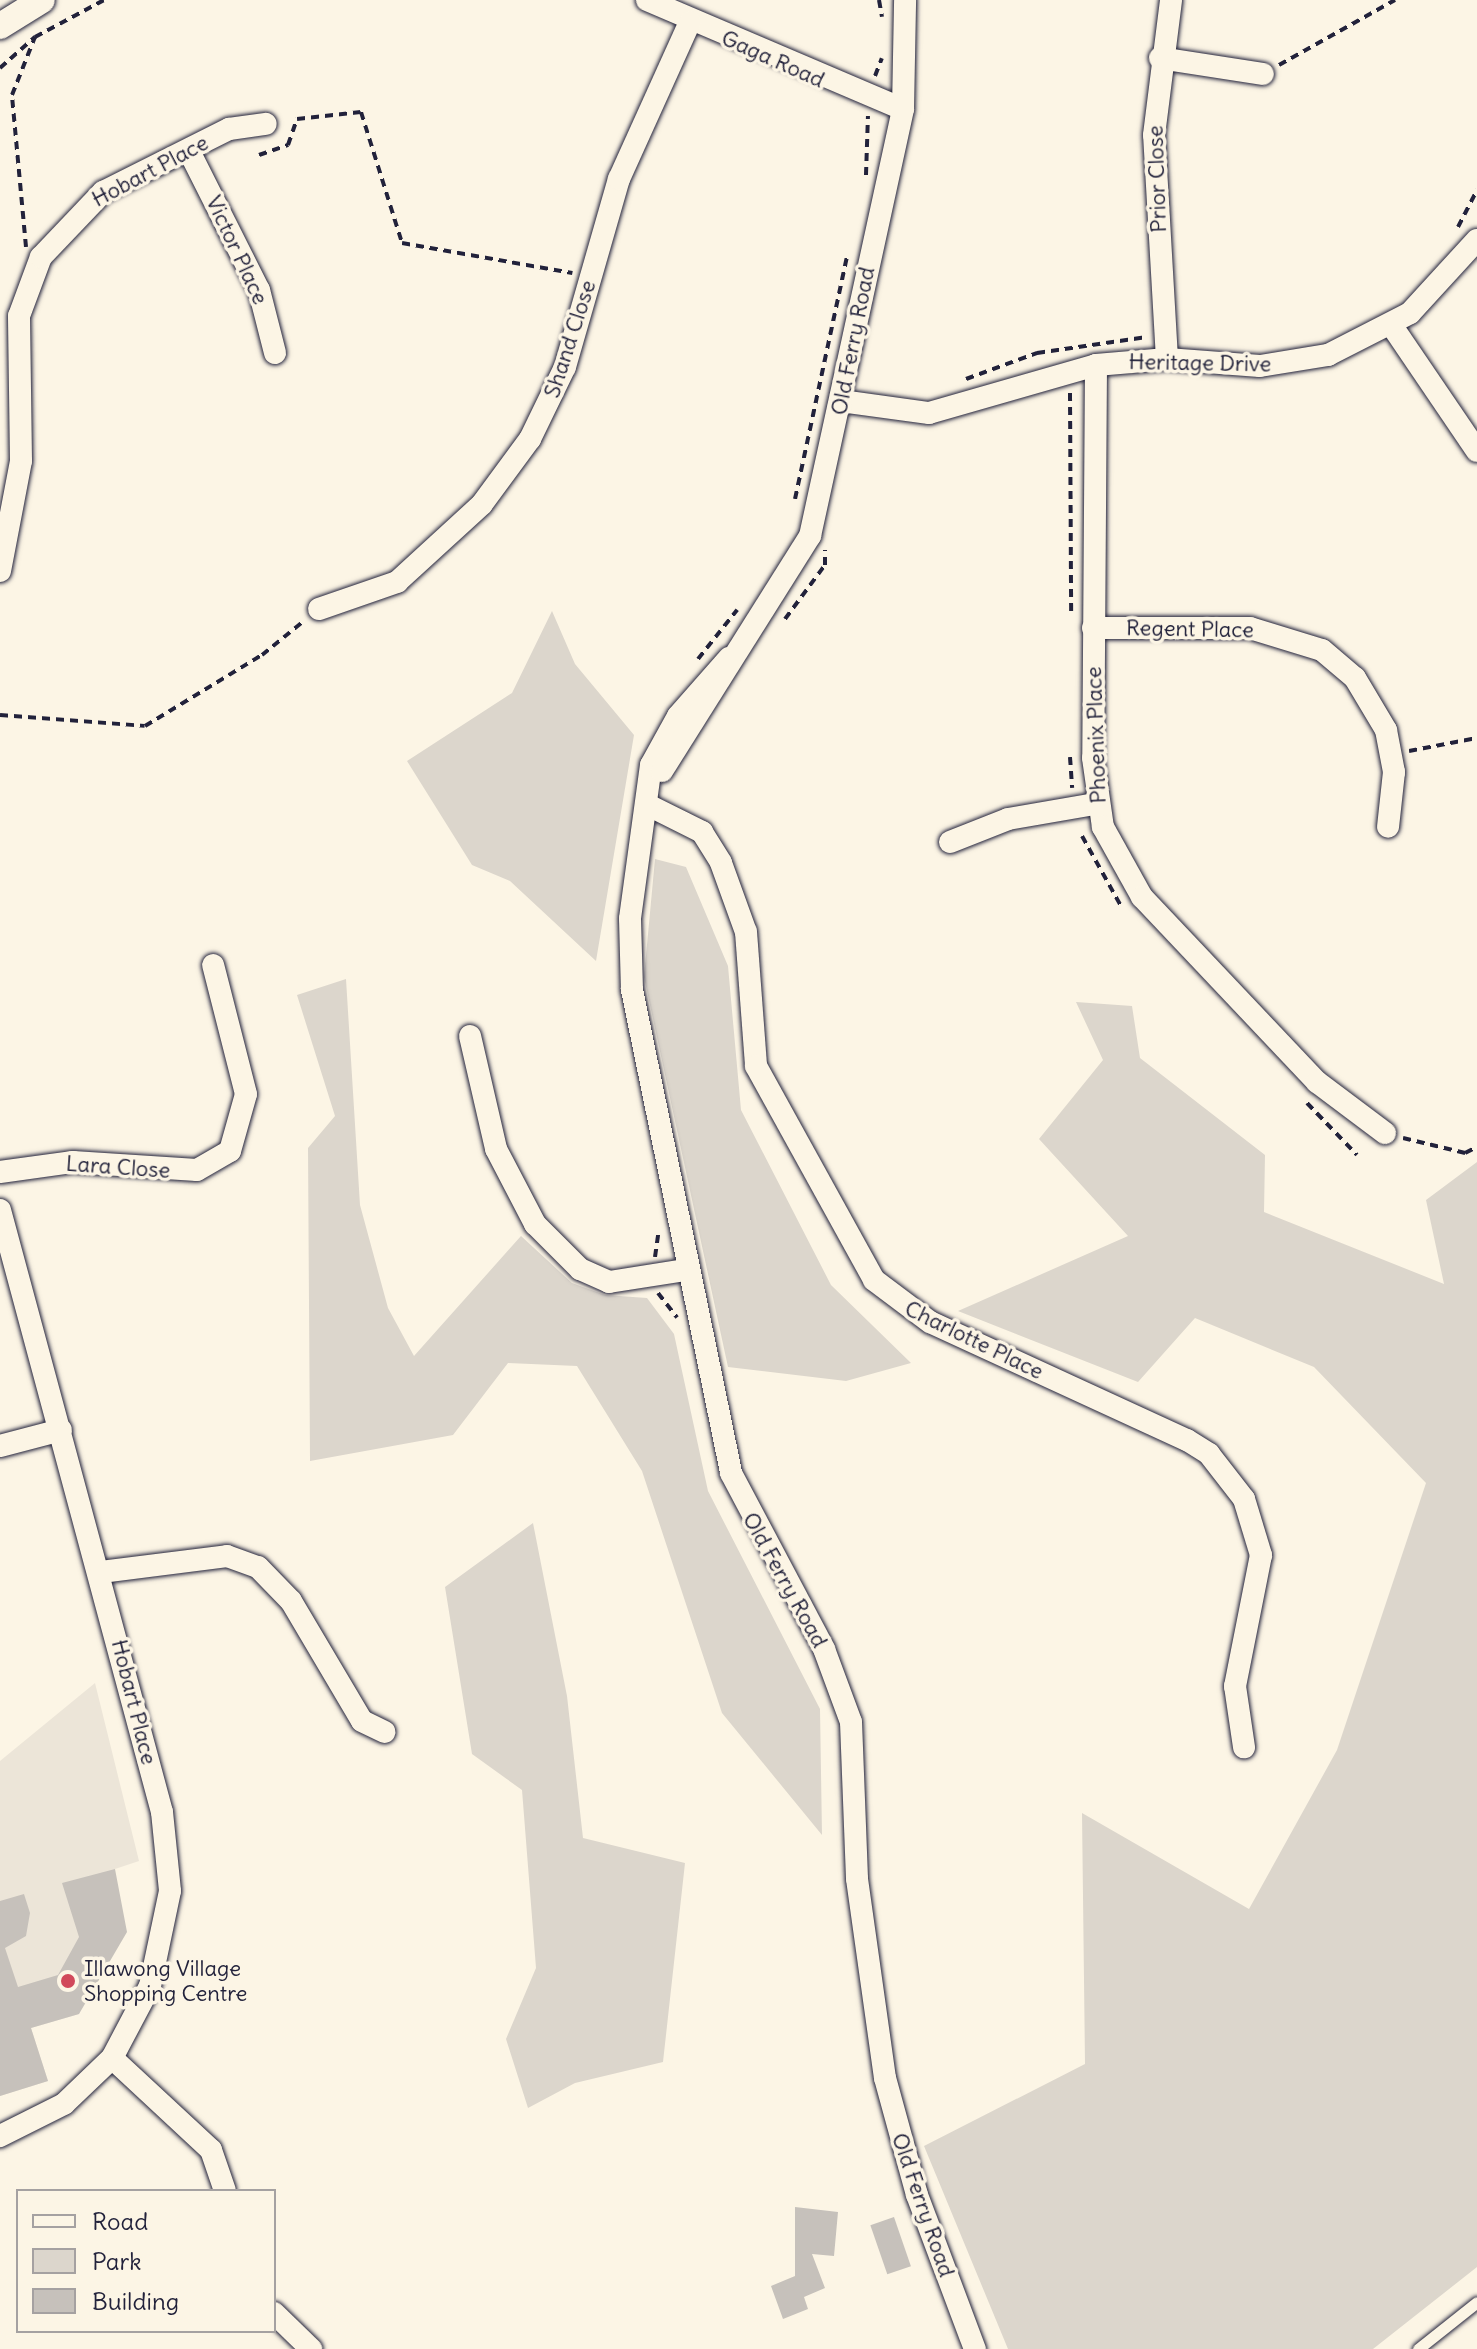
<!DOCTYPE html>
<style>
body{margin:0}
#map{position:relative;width:1477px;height:2349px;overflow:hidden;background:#fcf5e5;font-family:Delius,sans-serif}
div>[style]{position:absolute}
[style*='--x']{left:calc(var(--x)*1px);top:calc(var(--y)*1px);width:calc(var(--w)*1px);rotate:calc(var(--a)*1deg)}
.built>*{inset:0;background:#ece5d8}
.green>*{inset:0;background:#dcd6cc}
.building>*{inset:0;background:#c6c1bb;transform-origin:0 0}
.path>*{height:4px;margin-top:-2px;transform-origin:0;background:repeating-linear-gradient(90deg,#22223b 0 8px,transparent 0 14px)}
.roads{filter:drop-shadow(0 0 2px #22223b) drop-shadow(0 0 2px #22223b)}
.service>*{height:11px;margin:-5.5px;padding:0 5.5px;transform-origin:5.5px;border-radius:5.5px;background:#fcf5e5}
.minor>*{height:22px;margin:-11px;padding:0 11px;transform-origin:11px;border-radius:11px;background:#fcf5e5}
.tertiary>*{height:26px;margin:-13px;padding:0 13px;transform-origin:13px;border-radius:13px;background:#fcf5e5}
.dots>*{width:22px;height:22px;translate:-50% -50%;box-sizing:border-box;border:4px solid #fcf5e5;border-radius:50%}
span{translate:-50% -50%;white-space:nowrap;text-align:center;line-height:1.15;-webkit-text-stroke:7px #fcf5e5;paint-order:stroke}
.street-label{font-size:22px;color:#22223b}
.poi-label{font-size:22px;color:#22223b}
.left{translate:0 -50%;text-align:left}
.legend{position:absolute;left:16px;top:2189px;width:260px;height:144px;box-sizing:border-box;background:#fcf5e5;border:2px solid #a5a1a1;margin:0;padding:10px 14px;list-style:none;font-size:24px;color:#22223b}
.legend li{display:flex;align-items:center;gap:16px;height:40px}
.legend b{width:40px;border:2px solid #a5a1a1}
</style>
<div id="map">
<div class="built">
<i style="clip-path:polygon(95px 1683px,139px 1861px,115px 1869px,79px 2014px,31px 2028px,48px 2081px,0 2096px,0 1761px)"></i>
</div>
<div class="green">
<i style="clip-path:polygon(552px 611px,575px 664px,634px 735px,596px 961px,510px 881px,472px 865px,407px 761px,512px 693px)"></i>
<i style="clip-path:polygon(655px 859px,686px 867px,728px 966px,741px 1110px,831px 1285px,911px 1363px,846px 1381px,728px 1367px,644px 977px)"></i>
<i style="clip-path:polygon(346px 979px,360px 1205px,388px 1308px,414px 1356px,521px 1236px,572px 1283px,605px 1295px,647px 1298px,674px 1334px,708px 1491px,820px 1709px,822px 1835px,722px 1713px,642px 1471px,577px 1366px,508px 1363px,453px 1435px,310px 1461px,308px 1148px,335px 1116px,297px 995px)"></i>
<i style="clip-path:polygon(1076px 1002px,1132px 1006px,1140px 1058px,1265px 1155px,1264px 1212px,1444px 1284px,1426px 1200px,1477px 1162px,1477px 2267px,1373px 2349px,1008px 2349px,924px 2146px,1085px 2064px,1082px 1813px,1249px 1909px,1337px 1750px,1426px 1483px,1314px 1367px,1195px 1318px,1138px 1382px,958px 1311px,1128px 1236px,1039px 1139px,1103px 1060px)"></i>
<i style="clip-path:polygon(533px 1523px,567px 1696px,583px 1838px,685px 1863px,663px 2062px,575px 2083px,528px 2108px,506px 2039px,536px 1968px,522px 1790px,472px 1754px,445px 1587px)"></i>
</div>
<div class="building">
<i style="clip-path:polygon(115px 1869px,127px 1932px,79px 2014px,31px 2028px,48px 2081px,0 2096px,0 1901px,24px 1894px,30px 1913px,26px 1936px,5px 1948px,18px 1987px,58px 1975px,79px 1937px,62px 1883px)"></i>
<i style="clip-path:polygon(795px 2207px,838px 2212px,834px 2256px,812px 2254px,825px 2288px,804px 2297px,808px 2309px,783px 2319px,771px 2286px,795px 2276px)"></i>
<i style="left:894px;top:2217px;width:52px;height:25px;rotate:71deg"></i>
</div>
<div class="path">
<i style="--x:879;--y:0;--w:17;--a:80"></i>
<i style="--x:1279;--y:65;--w:133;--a:-29.3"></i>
<i style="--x:0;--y:68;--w:47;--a:-41.5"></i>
<i style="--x:35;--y:37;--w:78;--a:-28.2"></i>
<i style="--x:875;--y:76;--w:19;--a:-69"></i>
<i style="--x:259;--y:155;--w:31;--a:-19"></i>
<i style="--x:288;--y:145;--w:28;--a:-71"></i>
<i style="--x:297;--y:119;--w:64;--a:-6.2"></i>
<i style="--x:361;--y:112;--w:137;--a:72.6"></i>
<i style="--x:402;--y:243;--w:173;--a:10"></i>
<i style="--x:866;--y:175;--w:59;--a:-88.1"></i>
<i style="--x:1458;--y:227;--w:42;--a:-62.8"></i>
<i style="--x:26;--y:247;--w:153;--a:-95.3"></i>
<i style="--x:12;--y:95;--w:62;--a:-68.4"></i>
<i style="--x:966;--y:379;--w:76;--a:-20.1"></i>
<i style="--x:1037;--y:353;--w:111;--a:-8.3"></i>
<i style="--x:1070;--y:393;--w:219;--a:89.7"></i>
<i style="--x:795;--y:499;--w:248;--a:-77.9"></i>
<i style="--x:785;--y:619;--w:67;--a:-53.5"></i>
<i style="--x:825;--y:565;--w:15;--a:-90"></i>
<i style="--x:698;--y:659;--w:63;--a:-51.5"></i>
<i style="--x:0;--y:715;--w:145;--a:4.3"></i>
<i style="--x:145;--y:726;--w:137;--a:-31.3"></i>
<i style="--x:262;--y:655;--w:55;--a:-39.1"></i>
<i style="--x:1409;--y:751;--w:69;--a:-10.8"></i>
<i style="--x:1070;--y:757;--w:31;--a:86"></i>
<i style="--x:1082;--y:836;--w:82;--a:60.9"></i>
<i style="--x:1307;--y:1103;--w:72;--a:46.1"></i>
<i style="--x:1403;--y:1138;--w:64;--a:13.6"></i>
<i style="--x:1465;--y:1153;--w:13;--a:-27"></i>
<i style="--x:655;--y:1257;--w:27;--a:-82"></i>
<i style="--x:658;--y:1293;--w:31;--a:52"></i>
</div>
<div class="roads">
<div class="service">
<i style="--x:1418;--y:2349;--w:75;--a:-38.5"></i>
</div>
<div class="minor">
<i style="--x:647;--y:0;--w:278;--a:23.1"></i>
<i style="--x:1160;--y:58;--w:104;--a:8.8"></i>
<i style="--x:189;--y:151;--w:156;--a:63.3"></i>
<i style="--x:259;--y:290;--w:65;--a:75.7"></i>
<i style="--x:1392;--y:326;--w:151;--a:55.8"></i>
<i style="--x:1167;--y:359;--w:224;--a:-93.3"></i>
<i style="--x:1154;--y:135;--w:136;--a:-82.8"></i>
<i style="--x:1096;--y:365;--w:393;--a:90.4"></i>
<i style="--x:1093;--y:758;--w:70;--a:81.8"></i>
<i style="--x:1103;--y:827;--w:80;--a:60.9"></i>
<i style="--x:1142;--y:897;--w:255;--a:46.6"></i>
<i style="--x:1317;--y:1082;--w:85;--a:36.9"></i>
<i style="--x:841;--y:401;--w:89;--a:7.8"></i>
<i style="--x:929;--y:413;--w:174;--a:-16"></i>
<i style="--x:1096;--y:365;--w:71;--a:-4.8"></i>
<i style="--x:1167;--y:359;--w:93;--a:4.3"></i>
<i style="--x:1260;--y:366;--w:69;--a:-9.2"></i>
<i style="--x:1328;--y:355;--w:92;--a:-27.1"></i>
<i style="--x:1410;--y:313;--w:99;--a:-47.5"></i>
<i style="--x:0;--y:571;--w:112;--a:-79.2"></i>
<i style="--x:21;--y:461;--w:145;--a:-90.8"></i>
<i style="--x:19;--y:316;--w:63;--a:-69.6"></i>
<i style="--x:41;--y:257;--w:90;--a:-46.4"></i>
<i style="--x:103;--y:192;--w:141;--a:-26.6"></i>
<i style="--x:229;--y:129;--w:37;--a:-8"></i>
<i style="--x:319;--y:609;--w:83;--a:-19.1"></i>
<i style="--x:397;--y:582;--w:115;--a:-42.5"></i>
<i style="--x:482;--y:504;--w:81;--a:-53.6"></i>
<i style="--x:530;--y:439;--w:80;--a:-64.1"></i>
<i style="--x:565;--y:367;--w:196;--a:-74"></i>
<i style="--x:619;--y:179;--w:172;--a:-65.7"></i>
<i style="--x:1093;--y:628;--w:157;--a:0"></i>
<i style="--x:1250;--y:628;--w:75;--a:17"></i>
<i style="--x:1322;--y:650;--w:43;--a:40.3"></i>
<i style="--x:1355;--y:678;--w:61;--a:59.2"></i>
<i style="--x:1386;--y:730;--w:43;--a:79.2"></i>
<i style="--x:1394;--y:772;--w:55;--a:96.2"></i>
<i style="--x:729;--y:658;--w:77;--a:131.3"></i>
<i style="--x:678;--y:716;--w:56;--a:118.9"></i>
<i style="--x:651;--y:765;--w:155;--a:97.8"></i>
<i style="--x:630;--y:919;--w:71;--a:88.4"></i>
<i style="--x:632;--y:990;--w:493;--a:78.4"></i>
<i style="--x:731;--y:1473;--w:199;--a:62.1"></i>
<i style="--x:824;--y:1649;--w:78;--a:69.7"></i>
<i style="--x:851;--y:1722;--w:157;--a:87.8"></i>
<i style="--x:857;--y:1879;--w:201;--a:82"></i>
<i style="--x:885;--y:2078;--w:121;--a:74.7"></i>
<i style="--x:917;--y:2195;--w:165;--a:69.4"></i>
<i style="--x:662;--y:771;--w:278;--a:-57.8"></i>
<i style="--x:810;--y:536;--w:437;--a:-77.7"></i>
<i style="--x:903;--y:109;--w:109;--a:-88.9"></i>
<i style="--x:646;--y:804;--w:63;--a:26.6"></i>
<i style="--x:702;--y:832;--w:36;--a:58"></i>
<i style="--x:721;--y:863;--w:73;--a:70.1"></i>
<i style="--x:746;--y:932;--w:134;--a:85.7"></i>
<i style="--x:756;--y:1066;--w:244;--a:61.1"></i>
<i style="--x:874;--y:1280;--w:70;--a:36.9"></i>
<i style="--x:930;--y:1322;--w:283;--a:24.7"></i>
<i style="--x:1187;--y:1440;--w:26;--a:32"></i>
<i style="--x:1209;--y:1454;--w:57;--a:52.1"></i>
<i style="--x:1244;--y:1499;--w:59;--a:73.1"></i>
<i style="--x:1261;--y:1555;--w:134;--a:101.2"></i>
<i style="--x:1235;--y:1686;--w:62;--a:81.6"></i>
<i style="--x:950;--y:842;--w:62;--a:-21.6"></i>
<i style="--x:1008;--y:819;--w:88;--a:-9.8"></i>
<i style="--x:470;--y:1036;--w:116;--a:77"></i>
<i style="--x:496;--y:1149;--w:85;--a:62.5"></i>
<i style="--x:535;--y:1224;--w:64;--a:45"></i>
<i style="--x:580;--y:1269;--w:32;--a:24"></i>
<i style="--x:609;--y:1282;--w:78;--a:-8.9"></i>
<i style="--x:0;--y:1172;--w:74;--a:-7.8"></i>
<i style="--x:73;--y:1162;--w:124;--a:3.7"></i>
<i style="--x:197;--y:1170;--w:38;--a:-30"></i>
<i style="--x:230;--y:1151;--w:59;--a:-74.3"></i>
<i style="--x:246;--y:1094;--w:133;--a:-104.3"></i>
<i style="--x:0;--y:1210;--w:623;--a:74.94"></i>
<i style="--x:162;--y:1812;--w:79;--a:84.2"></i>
<i style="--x:170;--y:1891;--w:97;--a:101.9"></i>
<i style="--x:150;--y:1986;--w:81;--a:117.8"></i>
<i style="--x:112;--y:2058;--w:66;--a:136.2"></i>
<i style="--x:64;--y:2104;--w:72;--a:153.4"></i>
<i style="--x:0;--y:1446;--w:63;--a:-14.7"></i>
<i style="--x:101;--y:1572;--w:127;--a:-7.2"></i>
<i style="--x:227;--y:1556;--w:33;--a:20"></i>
<i style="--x:258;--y:1567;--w:47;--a:45.9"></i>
<i style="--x:291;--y:1601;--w:139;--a:59.4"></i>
<i style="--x:362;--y:1721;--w:25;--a:26"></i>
<i style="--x:112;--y:2058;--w:135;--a:42.9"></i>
<i style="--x:211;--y:2150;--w:43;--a:71.1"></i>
<i style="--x:274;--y:2313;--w:52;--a:44.2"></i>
</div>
<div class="tertiary">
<i style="--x:0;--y:26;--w:49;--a:-31.8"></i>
</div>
</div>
<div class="dots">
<i style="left:68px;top:1981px;background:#d1495b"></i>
</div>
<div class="street-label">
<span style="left:773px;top:59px;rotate:24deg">Gaga Road</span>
<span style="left:150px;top:171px;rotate:-28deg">Hobart Place</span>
<span style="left:1157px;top:179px;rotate:-92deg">Prior Close</span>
<span style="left:237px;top:250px;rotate:65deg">Victor Place</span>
<span style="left:570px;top:339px;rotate:-72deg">Shand Close</span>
<span style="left:853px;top:341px;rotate:-79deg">Old Ferry Road</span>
<span style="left:1200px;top:363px;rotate:1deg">Heritage Drive</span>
<span style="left:1190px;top:629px;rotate:1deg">Regent Place</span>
<span style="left:1096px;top:735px;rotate:-92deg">Phoenix Place</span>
<span style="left:118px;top:1167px;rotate:4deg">Lara Close</span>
<span style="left:974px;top:1340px;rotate:26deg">Charlotte Place</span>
<span style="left:785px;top:1580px;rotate:61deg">Old Ferry Road</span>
<span style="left:134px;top:1702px;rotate:76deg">Hobart Place</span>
<span style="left:923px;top:2205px;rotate:71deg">Old Ferry Road</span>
</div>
<div class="poi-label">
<span class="left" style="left:84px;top:1981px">Illawong Village<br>Shopping Centre</span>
</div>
<ul class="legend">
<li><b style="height:10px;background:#fcf5e5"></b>Road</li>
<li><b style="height:22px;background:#dcd6cc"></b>Park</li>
<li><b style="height:22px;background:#c6c1bb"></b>Building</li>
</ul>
</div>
